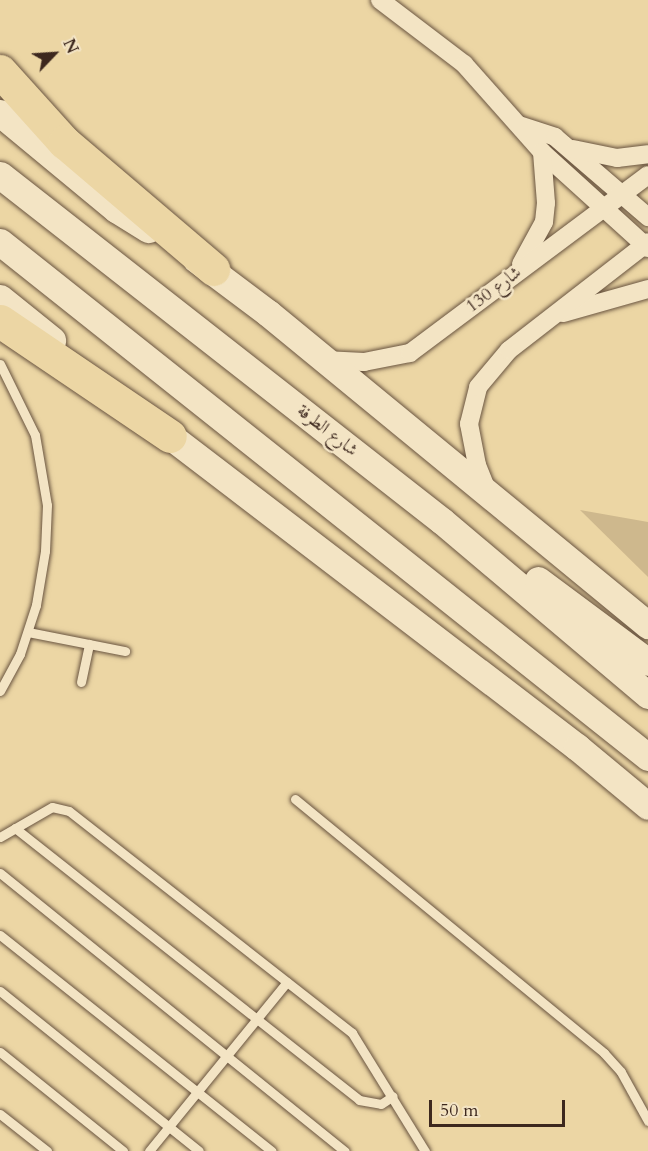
<!DOCTYPE html>
<meta charset="utf-8">
<style>
body{margin:0}
#map{position:relative;width:648px;height:1151px;overflow:hidden;background:#ecd6a4;font-family:Cardo,Amiri,serif}
div>[style]{position:absolute}
[style*='--x']{left:calc(var(--x)*1px);top:calc(var(--y)*1px);width:calc(var(--w)*1px);rotate:calc(var(--a)*1deg)}
.green>*{inset:0;background:#ceb88d}
.roads{filter:drop-shadow(0 0 2px #695440) drop-shadow(0 0 2px #695440)}
.lane>*{height:9px;margin:-4.5px;padding:0 4.5px;transform-origin:4.5px;border-radius:4.5px;background:#f3e4c4}
.street>*{height:18px;margin:-9px;padding:0 9px;transform-origin:9px;border-radius:9px;background:#f3e4c4}
.secondary>*{height:27px;margin:-13.5px;padding:0 13.5px;transform-origin:13.5px;border-radius:13.5px;background:#f3e4c4}
.highway>*{height:33px;margin:-16.5px;padding:0 16.5px;transform-origin:16.5px;border-radius:16.5px;background:#ecd6a4}
span{translate:-50% -50%;white-space:nowrap;text-align:center;line-height:1.15;-webkit-text-stroke:5px #f3e4c4;paint-order:stroke}
.street-label{font-size:18px;color:#3d281e}
.north{position:absolute;left:24px;top:24px;width:60px;height:60px;-webkit-text-stroke:4px #f3e4c4;paint-order:stroke;rotate:65deg;font-size:16px;font-weight:700;line-height:24px;text-align:center;color:#3d281e}
.north::after{content:'';display:block;margin:auto;width:21px;height:27px;background:#3d281e;clip-path:polygon(50% 0,100% 100%,50% 72%,0 100%)}
.scale{position:absolute;left:429px;top:1100px;width:136px;height:27px;box-sizing:border-box;border:3px solid #3d281e;border-top:0;padding-left:8px;font-size:18px;line-height:21px;white-space:nowrap;color:#3d281e;-webkit-text-stroke:4px #f3e4c4;paint-order:stroke}
</style>
<div id="map">
<div class="green">
<i style="clip-path:polygon(580px 510px,648px 522px,648px 577px)"></i>
</div>
<div class="roads">
<div class="lane">
<i style="--x:0;--y:364;--w:79;--a:63.8"></i>
<i style="--x:35;--y:435;--w:71;--a:80.3"></i>
<i style="--x:47;--y:505;--w:46;--a:92.5"></i>
<i style="--x:45;--y:551;--w:55;--a:99.5"></i>
<i style="--x:36;--y:605;--w:52;--a:108.1"></i>
<i style="--x:20;--y:654;--w:42;--a:118.4"></i>
<i style="--x:28;--y:632;--w:99;--a:11.1"></i>
<i style="--x:81;--y:682;--w:39;--a:-78"></i>
<i style="--x:295;--y:799;--w:400;--a:39.4"></i>
<i style="--x:604;--y:1053;--w:25;--a:48"></i>
<i style="--x:621;--y:1072;--w:56;--a:61.1"></i>
<i style="--x:15;--y:828;--w:439;--a:38.3"></i>
<i style="--x:359;--y:1100;--w:22;--a:10"></i>
<i style="--x:381;--y:1104;--w:14;--a:-34"></i>
<i style="--x:0;--y:837;--w:60;--a:-30"></i>
<i style="--x:52;--y:807;--w:17;--a:13"></i>
<i style="--x:69;--y:811;--w:360;--a:38.1"></i>
<i style="--x:352;--y:1033;--w:139;--a:58.3"></i>
<i style="--x:0;--y:873;--w:443;--a:38.9"></i>
<i style="--x:0;--y:935;--w:347;--a:38.5"></i>
<i style="--x:0;--y:991;--w:255;--a:38.8"></i>
<i style="--x:0;--y:1052;--w:158;--a:38.8"></i>
<i style="--x:0;--y:1114;--w:60;--a:38.2"></i>
<i style="--x:149;--y:1151;--w:218;--a:-50.8"></i>
</div>
<div class="street">
<i style="--x:380;--y:0;--w:106;--a:37.3"></i>
<i style="--x:464;--y:64;--w:118;--a:48.4"></i>
<i style="--x:542;--y:152;--w:143;--a:42.2"></i>
<i style="--x:519;--y:125;--w:38;--a:18"></i>
<i style="--x:555;--y:137;--w:123;--a:40.7"></i>
<i style="--x:573;--y:149;--w:45;--a:11.6"></i>
<i style="--x:617;--y:158;--w:31;--a:-7"></i>
<i style="--x:521;--y:264;--w:48;--a:-61.3"></i>
<i style="--x:544;--y:222;--w:19;--a:-84"></i>
<i style="--x:546;--y:203;--w:51;--a:-94.5"></i>
<i style="--x:563;--y:313;--w:88;--a:-15.8"></i>
<i style="--x:324;--y:360;--w:40;--a:2.9"></i>
<i style="--x:364;--y:362;--w:47;--a:-11.1"></i>
<i style="--x:410;--y:353;--w:297;--a:-36.8"></i>
<i style="--x:487;--y:490;--w:27;--a:-112"></i>
<i style="--x:477;--y:465;--w:42;--a:-101"></i>
<i style="--x:469;--y:424;--w:38;--a:-76"></i>
<i style="--x:478;--y:387;--w:48;--a:-50"></i>
<i style="--x:509;--y:350;--w:176;--a:-37.8"></i>
</div>
<div class="secondary">
<i style="--x:0;--y:113;--w:151;--a:39.6"></i>
<i style="--x:116;--y:209;--w:38;--a:32"></i>
<i style="--x:0;--y:175;--w:561;--a:38.05"></i>
<i style="--x:442;--y:521;--w:270;--a:40.2"></i>
<i style="--x:0;--y:242;--w:828;--a:38.48"></i>
<i style="--x:196;--y:259;--w:90;--a:36.9"></i>
<i style="--x:268;--y:313;--w:492;--a:39.4"></i>
<i style="--x:0;--y:298;--w:67;--a:38.9"></i>
<i style="--x:153;--y:423;--w:534;--a:37.39"></i>
<i style="--x:577;--y:747;--w:92;--a:39.7"></i>
<i style="--x:538;--y:580;--w:137;--a:36.7"></i>
</div>
<div class="highway">
<i style="--x:0;--y:71;--w:96;--a:48"></i>
<i style="--x:64;--y:142;--w:196;--a:40.4"></i>
<i style="--x:0;--y:321;--w:205;--a:34.1"></i>
</div>
</div>
<div class="street-label">
<span style="left:494px;top:290px;rotate:-37deg">شارع 130</span>
<span style="left:327px;top:431px;rotate:38deg">شارع الطرفة</span>
</div>
<div class="north">N</div>
<div class="scale">50 m</div>
</div>
